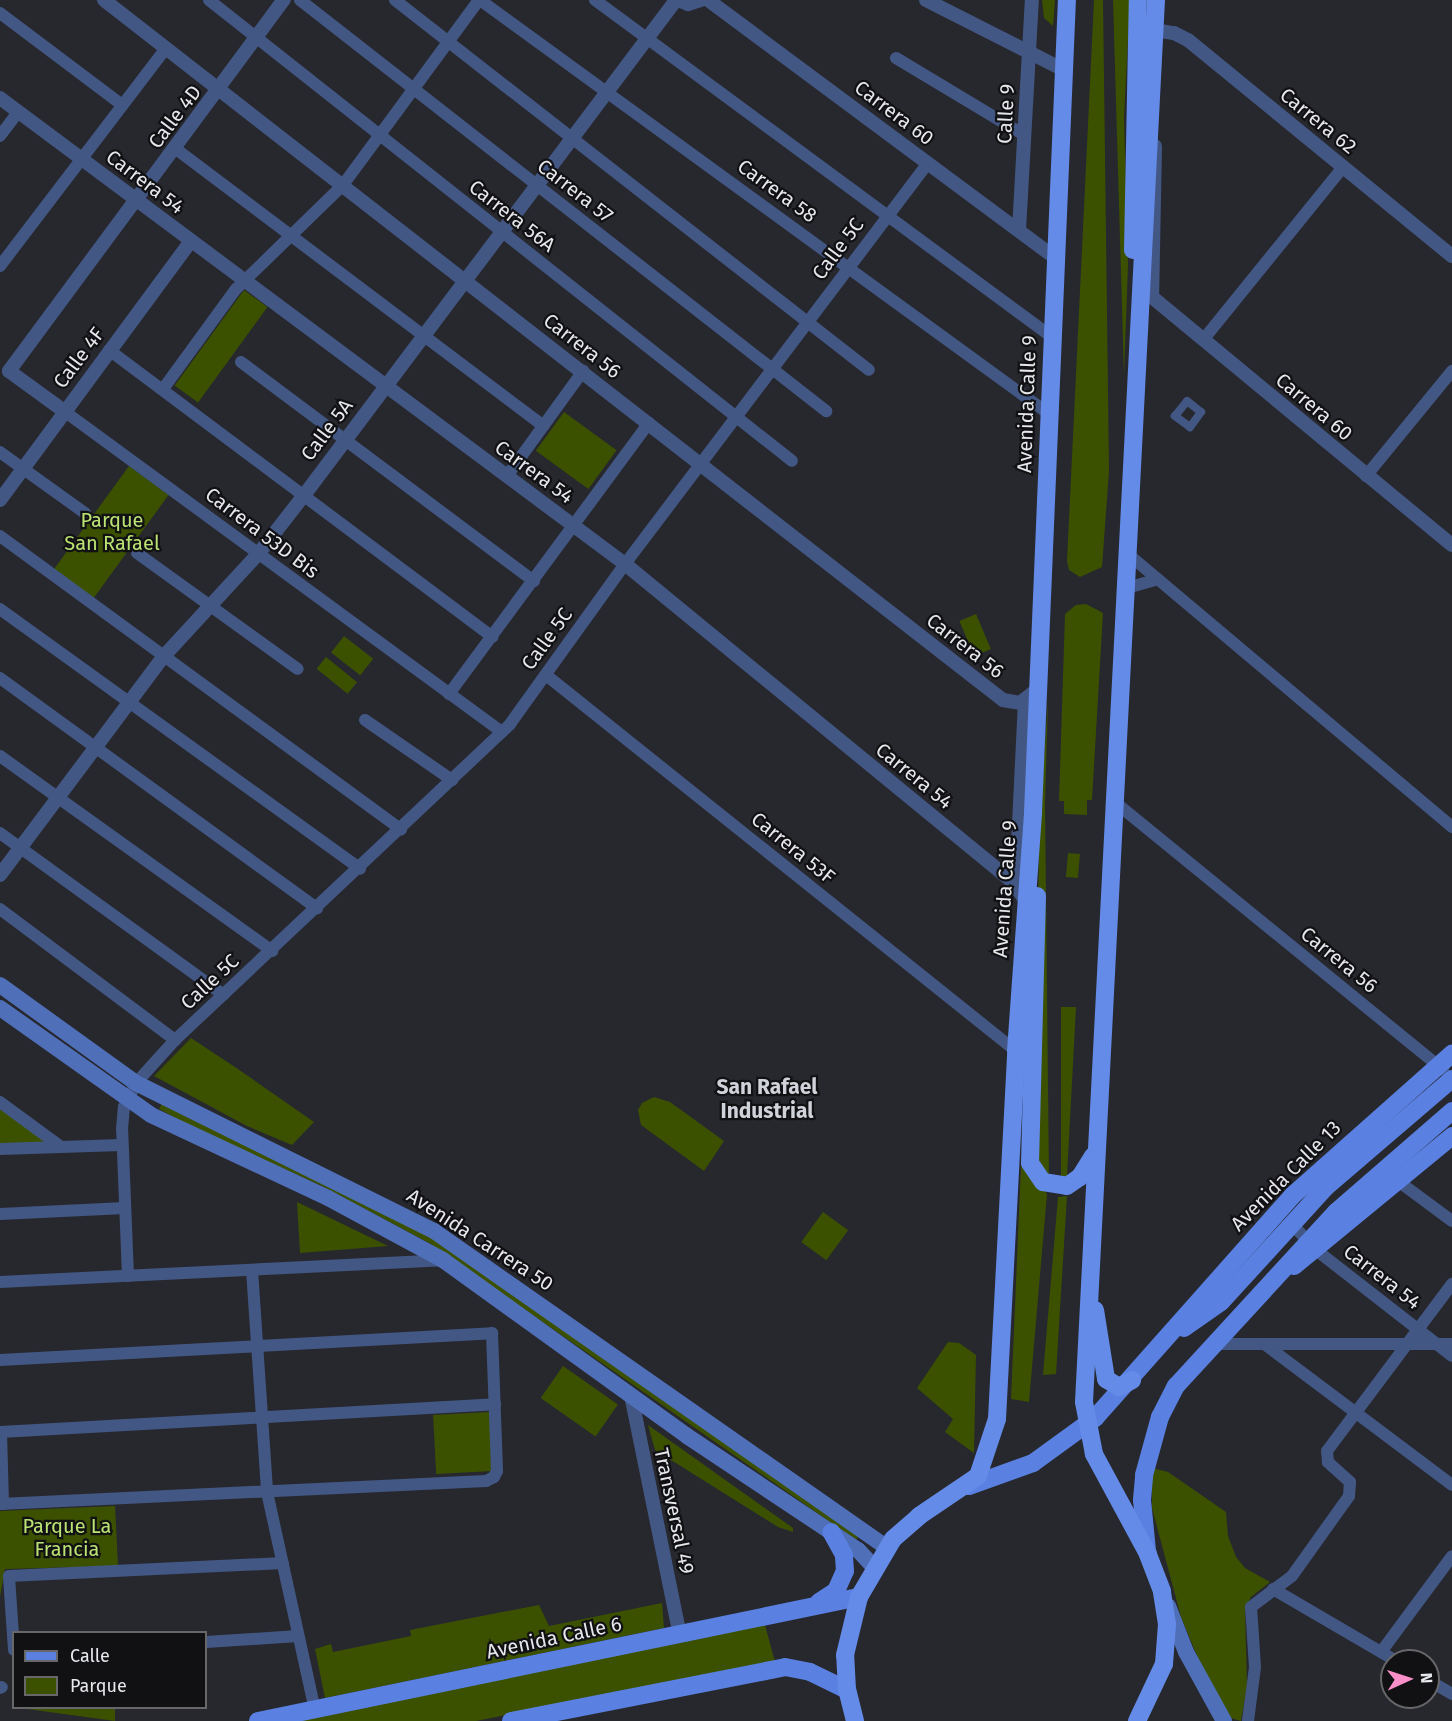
<!DOCTYPE html>
<style>
body{margin:0}
#map{position:relative;width:1452px;height:1721px;overflow:hidden;background:#27282e;font-family:"Fira Sans",sans-serif}
div>[style]{position:absolute}
[style*='--x']{left:calc(var(--x)*1px);top:calc(var(--y)*1px);width:calc(var(--w)*1px);rotate:calc(var(--a)*1deg)}
.green>*{inset:0;background:#3b5100;transform-origin:0 0}
.pedestrian>*{height:8px;margin:-4px;padding:0 4px;transform-origin:4px;border-radius:4px;background:#435785}
.minor>*{height:12px;margin:-6px;padding:0 6px;transform-origin:6px;border-radius:6px;background:#435785}
.tertiary>*{height:14px;margin:-7px;padding:0 7px;transform-origin:7px;border-radius:7px;background:#435785}
.secondary>*{height:16px;margin:-8px;padding:0 8px;transform-origin:8px;border-radius:8px;background:#506fb9}
.primary>*{height:18px;margin:-9px;padding:0 9px;transform-origin:9px;border-radius:9px;background:#5a81e1}
.trunk>*{height:18px;margin:-9px;padding:0 9px;transform-origin:9px;border-radius:9px;background:#648be8}
span{translate:-50% -50%;white-space:nowrap;text-align:center;line-height:1.15;-webkit-text-stroke:4.5px #111114;paint-order:stroke}
.street-label{font-size:20px;color:#e7e8ec}
.park-label{font-size:20px;color:#bbe373}
.neighbourhood-label{font-size:21px;color:#d0d2d9;font-weight:700}
.legend{position:absolute;left:12px;top:1631px;width:195px;height:78px;box-sizing:border-box;background:#111114;border:2px solid #67676a;margin:0;padding:8px 10px;list-style:none;font-size:18px;color:#e7e8ec}
.legend li{display:flex;align-items:center;gap:12px;height:30px}
.legend b{width:30px;border:2px solid #67676a}
.north{position:absolute;left:1380px;top:1649px;width:60px;height:60px;box-sizing:border-box;background:#111114;border:2px solid #67676a;border-radius:50%;rotate:87deg;font-size:16px;font-weight:700;line-height:24px;text-align:center;color:#e7e8ec}
.north::after{content:'';display:block;margin:auto;width:21px;height:27px;background:#f98fc9;clip-path:polygon(50% 0,100% 100%,50% 72%,0 100%)}
</style>
<div id="map">
<div class="green">
<i style="clip-path:polygon(1042px 0,1055px 0,1053px 26px,1044px 18px)"></i>
<i style="clip-path:polygon(1094px 0,1103px 0,1109px 471px,1102px 567px,1080px 577px,1069px 570px,1067px 561px)"></i>
<i style="clip-path:polygon(1113px 0,1130px 0,1124px 117px,1128px 265px,1124px 375px)"></i>
<i style="left:244px;top:290px;width:29px;height:118px;rotate:36deg"></i>
<i style="left:564px;top:412px;width:65px;height:48px;rotate:36deg"></i>
<i style="left:129px;top:466px;width:49px;height:129px;rotate:36deg"></i>
<i style="clip-path:polygon(1086px 604px,1103px 613px,1092px 800px,1087px 800px,1087px 815px,1064px 814px,1064px 801px,1059px 801px,1065px 614px,1076px 605px)"></i>
<i style="left:976px;top:614px;width:38px;height:18px;rotate:67deg"></i>
<i style="left:344px;top:636px;width:37px;height:21px;rotate:38deg"></i>
<i style="left:326px;top:657px;width:40px;height:15px;rotate:39deg"></i>
<i style="clip-path:polygon(1048px 701px,1045px 804px,1049px 1179px,1035px 1153px,1039px 833px)"></i>
<i style="left:1068px;top:853px;width:12px;height:24px;rotate:5deg"></i>
<i style="clip-path:polygon(1061px 1007px,1076px 1007px,1067px 1176px,1061px 1178px)"></i>
<i style="clip-path:polygon(191px 1038px,235px 1067px,314px 1122px,292px 1145px,247px 1126px,154px 1076px)"></i>
<i style="clip-path:polygon(654px 1097px,670px 1102px,724px 1141px,704px 1171px,641px 1125px,638px 1110px,642px 1103px)"></i>
<i style="clip-path:polygon(162px 1103px,435px 1237px,860px 1534px,856px 1540px,431px 1244px,320px 1185px,196px 1129px,159px 1109px)"></i>
<i style="clip-path:polygon(0 1109px,50px 1143px,0 1143px)"></i>
<i style="clip-path:polygon(1021px 1166px,1047px 1194px,1029px 1402px,1011px 1399px)"></i>
<i style="clip-path:polygon(1067px 1196px,1056px 1374px,1043px 1375px,1058px 1197px)"></i>
<i style="clip-path:polygon(297px 1202px,388px 1246px,300px 1253px)"></i>
<i style="left:823px;top:1212px;width:31px;height:37px;rotate:36deg"></i>
<i style="clip-path:polygon(948px 1342px,959px 1343px,976px 1355px,974px 1453px,945px 1432px,953px 1419px,917px 1388px)"></i>
<i style="left:563px;top:1366px;width:67px;height:39px;rotate:35deg"></i>
<i style="left:490px;top:1412px;width:59px;height:57px;rotate:87deg"></i>
<i style="clip-path:polygon(648px 1425px,793px 1528px,793px 1532px,778px 1527px,655px 1450px)"></i>
<i style="clip-path:polygon(1152px 1468px,1168px 1472px,1226px 1512px,1228px 1536px,1236px 1557px,1245px 1568px,1270px 1582px,1251px 1597px,1245px 1609px,1247px 1687px,1241px 1721px,1231px 1718px,1200px 1663px,1181px 1617px,1152px 1508px)"></i>
<i style="clip-path:polygon(115px 1506px,118px 1566px,5px 1569px,0 1597px,0 1511px)"></i>
<i style="clip-path:polygon(662px 1603px,664px 1628px,325px 1698px,315px 1649px,331px 1644px,333px 1652px,411px 1636px,410px 1630px,539px 1605px,549px 1626px)"></i>
<i style="clip-path:polygon(765px 1625px,775px 1662px,476px 1721px,290px 1721px)"></i>
<i style="clip-path:polygon(20px 1708px,115px 1708px,115px 1721px)"></i>
</div>
<div class="pedestrian">
<i style="--x:1187;--y:401;--w:18;--a:38"></i>
<i style="--x:1201;--y:412;--w:19;--a:126"></i>
<i style="--x:1190;--y:427;--w:19;--a:-144"></i>
<i style="--x:1175;--y:416;--w:19;--a:-51"></i>
</div>
<div class="minor">
<i style="--x:209;--y:0;--w:743;--a:38.33"></i>
<i style="--x:300;--y:0;--w:668;--a:38"></i>
<i style="--x:395;--y:0;--w:601;--a:37.98"></i>
<i style="--x:480;--y:0;--w:704;--a:36.04"></i>
<i style="--x:595;--y:0;--w:568;--a:36.41"></i>
<i style="--x:0;--y:13;--w:153;--a:37"></i>
<i style="--x:896;--y:58;--w:149;--a:31"></i>
<i style="--x:0;--y:136;--w:30;--a:-53"></i>
<i style="--x:176;--y:149;--w:460;--a:37"></i>
<i style="--x:0;--y:266;--w:274;--a:-52.7"></i>
<i style="--x:1203;--y:340;--w:223;--a:-51"></i>
<i style="--x:109;--y:350;--w:479;--a:36.8"></i>
<i style="--x:241;--y:362;--w:366;--a:36.8"></i>
<i style="--x:163;--y:389;--w:124;--a:-53.9"></i>
<i style="--x:236;--y:289;--w:149;--a:-44.2"></i>
<i style="--x:343;--y:185;--w:230;--a:-53.7"></i>
<i style="--x:64;--y:411;--w:543;--a:36.24"></i>
<i style="--x:0;--y:452;--w:105;--a:35.7"></i>
<i style="--x:507;--y:476;--w:130;--a:-54.1"></i>
<i style="--x:1366;--y:476;--w:136;--a:-50.7"></i>
<i style="--x:0;--y:536;--w:497;--a:36.2"></i>
<i style="--x:137;--y:553;--w:198;--a:35.8"></i>
<i style="--x:1128;--y:554;--w:424;--a:40.1"></i>
<i style="--x:1127;--y:588;--w:32;--a:-16"></i>
<i style="--x:0;--y:609;--w:444;--a:35.8"></i>
<i style="--x:546;--y:675;--w:602;--a:38.66"></i>
<i style="--x:0;--y:678;--w:392;--a:36"></i>
<i style="--x:449;--y:694;--w:337;--a:-53.6"></i>
<i style="--x:365;--y:720;--w:106;--a:34.6"></i>
<i style="--x:0;--y:756;--w:335;--a:35.6"></i>
<i style="--x:1116;--y:803;--w:422;--a:39.2"></i>
<i style="--x:0;--y:833;--w:276;--a:35.9"></i>
<i style="--x:0;--y:909;--w:219;--a:36.8"></i>
<i style="--x:0;--y:1102;--w:74;--a:36.3"></i>
<i style="--x:0;--y:1149;--w:121;--a:-1.9"></i>
<i style="--x:1398;--y:1181;--w:67;--a:36.5"></i>
<i style="--x:0;--y:1214;--w:125;--a:-2.7"></i>
<i style="--x:1291;--y:1223;--w:37;--a:47"></i>
<i style="--x:1316;--y:1250;--w:172;--a:37.9"></i>
<i style="--x:252;--y:1270;--w:223;--a:86.1"></i>
<i style="--x:267;--y:1492;--w:223;--a:77.6"></i>
<i style="--x:128;--y:1276;--w:147;--a:-92.3"></i>
<i style="--x:122;--y:1129;--w:22;--a:-85"></i>
<i style="--x:124;--y:1107;--w:27;--a:-63"></i>
<i style="--x:136;--y:1083;--w:58;--a:-47.8"></i>
<i style="--x:175;--y:1040;--w:461;--a:-43.3"></i>
<i style="--x:510;--y:724;--w:197;--a:-54.3"></i>
<i style="--x:625;--y:564;--w:503;--a:-52.92"></i>
<i style="--x:0;--y:1282;--w:443;--a:-2.8"></i>
<i style="--x:1213;--y:1344;--w:239;--a:0"></i>
<i style="--x:1267;--y:1346;--w:231;--a:36.9"></i>
<i style="--x:0;--y:1360;--w:493;--a:-3.1"></i>
<i style="--x:492;--y:1333;--w:138;--a:87.9"></i>
<i style="--x:497;--y:1471;--w:7;--a:117"></i>
<i style="--x:494;--y:1477;--w:9;--a:153"></i>
<i style="--x:486;--y:1481;--w:487;--a:177.3"></i>
<i style="--x:0;--y:1432;--w:496;--a:-3.2"></i>
<i style="--x:1;--y:1432;--w:72;--a:88.4"></i>
<i style="--x:1273;--y:1589;--w:143;--a:30.3"></i>
<i style="--x:206;--y:1642;--w:92;--a:-3.7"></i>
<i style="--x:14;--y:1650;--w:74;--a:-93.9"></i>
<i style="--x:9;--y:1576;--w:274;--a:-2.7"></i>
<i style="--x:1381;--y:1652;--w:119;--a:-53.5"></i>
<i style="--x:1428;--y:1680;--w:28;--a:30"></i>
<i style="--x:0;--y:1688;--w:2;--a:-27"></i>
<i style="--x:1248;--y:1721;--w:54;--a:-82.6"></i>
<i style="--x:1255;--y:1667;--w:60;--a:-93.8"></i>
<i style="--x:1251;--y:1607;--w:51;--a:-37.1"></i>
<i style="--x:1292;--y:1576;--w:98;--a:-54.5"></i>
<i style="--x:1349;--y:1496;--w:14;--a:-86"></i>
<i style="--x:1350;--y:1482;--w:30;--a:-138"></i>
<i style="--x:1328;--y:1462;--w:11;--a:-95"></i>
<i style="--x:1327;--y:1451;--w:209;--a:-53.2"></i>
</div>
<div class="tertiary">
<i style="--x:104;--y:0;--w:1139;--a:37.91"></i>
<i style="--x:1003;--y:700;--w:17;--a:10"></i>
<i style="--x:1020;--y:703;--w:23;--a:-38"></i>
<i style="--x:678;--y:0;--w:11;--a:22"></i>
<i style="--x:688;--y:4;--w:14;--a:-17"></i>
<i style="--x:708;--y:0;--w:433;--a:36.6"></i>
<i style="--x:926;--y:0;--w:155;--a:26.9"></i>
<i style="--x:1154;--y:30;--w:20;--a:9"></i>
<i style="--x:1174;--y:33;--w:16;--a:27"></i>
<i style="--x:1188;--y:40;--w:341;--a:39.3"></i>
<i style="--x:0;--y:98;--w:780;--a:36.71"></i>
<i style="--x:625;--y:564;--w:502;--a:39.34"></i>
<i style="--x:1013;--y:882;--w:23;--a:56"></i>
<i style="--x:1155;--y:146;--w:151;--a:91.1"></i>
<i style="--x:1152;--y:297;--w:389;--a:39.6"></i>
<i style="--x:1019;--y:230;--w:230;--a:-86.8"></i>
<i style="--x:64;--y:411;--w:68;--a:-144"></i>
<i style="--x:9;--y:371;--w:462;--a:-53.5"></i>
<i style="--x:0;--y:500;--w:322;--a:-53.6"></i>
<i style="--x:0;--y:875;--w:274;--a:-53.2"></i>
<i style="--x:164;--y:656;--w:140;--a:-47.3"></i>
<i style="--x:259;--y:553;--w:75;--a:-52.1"></i>
<i style="--x:305;--y:494;--w:618;--a:-53.09"></i>
<i style="--x:1016;--y:885;--w:184;--a:-87.2"></i>
<i style="--x:631;--y:1395;--w:245;--a:78.5"></i>
</div>
<div class="secondary">
<i style="--x:0;--y:985;--w:168;--a:35.8"></i>
<i style="--x:136;--y:1083;--w:333;--a:26.4"></i>
<i style="--x:434;--y:1231;--w:552;--a:34.96"></i>
<i style="--x:0;--y:1008;--w:185;--a:35.3"></i>
<i style="--x:151;--y:1115;--w:195;--a:25.1"></i>
<i style="--x:328;--y:1198;--w:131;--a:28.3"></i>
<i style="--x:443;--y:1260;--w:301;--a:35.8"></i>
<i style="--x:687;--y:1436;--w:206;--a:33.7"></i>
<i style="--x:858;--y:1550;--w:23;--a:47"></i>
<i style="--x:1168;--y:1606;--w:49;--a:68.6"></i>
<i style="--x:1186;--y:1652;--w:79;--a:61.2"></i>
</div>
<div class="primary">
<i style="--x:1294;--y:1266;--w:205;--a:-39.4"></i>
<i style="--x:1184;--y:1328;--w:45;--a:-35.1"></i>
<i style="--x:1221;--y:1302;--w:156;--a:-47.6"></i>
<i style="--x:1326;--y:1187;--w:166;--a:-40.6"></i>
<i style="--x:969;--y:1486;--w:68;--a:-19.8"></i>
<i style="--x:1033;--y:1463;--w:77;--a:-36"></i>
<i style="--x:1095;--y:1418;--w:298;--a:-48.4"></i>
<i style="--x:1293;--y:1195;--w:213;--a:-41.6"></i>
<i style="--x:1147;--y:1551;--w:51;--a:-95.6"></i>
<i style="--x:1142;--y:1500;--w:25;--a:-85"></i>
<i style="--x:1144;--y:1475;--w:60;--a:-74.6"></i>
<i style="--x:1160;--y:1417;--w:35;--a:-63"></i>
<i style="--x:1176;--y:1386;--w:236;--a:-47.4"></i>
<i style="--x:1336;--y:1212;--w:154;--a:-41"></i>
<i style="--x:819;--y:1602;--w:20;--a:-33"></i>
<i style="--x:836;--y:1591;--w:22;--a:-66"></i>
<i style="--x:845;--y:1571;--w:16;--a:-94"></i>
<i style="--x:844;--y:1555;--w:26;--a:-119"></i>
<i style="--x:258;--y:1721;--w:614;--a:-11.66"></i>
<i style="--x:511;--y:1721;--w:279;--a:-11.1"></i>
<i style="--x:785;--y:1667;--w:25;--a:11"></i>
<i style="--x:810;--y:1672;--w:41;--a:25.9"></i>
</div>
<div class="trunk">
<i style="--x:1133;--y:250;--w:250;--a:-88.9"></i>
<i style="--x:1037;--y:896;--w:267;--a:91.5"></i>
<i style="--x:1030;--y:1163;--w:23;--a:56"></i>
<i style="--x:1043;--y:1182;--w:24;--a:9"></i>
<i style="--x:1067;--y:1186;--w:16;--a:-35"></i>
<i style="--x:1080;--y:1177;--w:25;--a:-58"></i>
<i style="--x:1095;--y:1310;--w:70;--a:80.9"></i>
<i style="--x:1106;--y:1379;--w:15;--a:32"></i>
<i style="--x:1119;--y:1387;--w:15;--a:-28"></i>
<i style="--x:855;--y:1721;--w:32;--a:-104"></i>
<i style="--x:847;--y:1690;--w:35;--a:-93"></i>
<i style="--x:845;--y:1655;--w:60;--a:-76.4"></i>
<i style="--x:859;--y:1597;--w:67;--a:-59.6"></i>
<i style="--x:893;--y:1539;--w:35;--a:-41"></i>
<i style="--x:919;--y:1516;--w:71;--a:-34.1"></i>
<i style="--x:978;--y:1476;--w:60;--a:-71.6"></i>
<i style="--x:997;--y:1419;--w:368;--a:-87"></i>
<i style="--x:1016;--y:1051;--w:239;--a:-85.9"></i>
<i style="--x:1033;--y:813;--w:814;--a:-87.61"></i>
<i style="--x:1137;--y:1721;--w:63;--a:-64.7"></i>
<i style="--x:1164;--y:1664;--w:40;--a:-85.7"></i>
<i style="--x:1167;--y:1624;--w:33;--a:-99"></i>
<i style="--x:1162;--y:1591;--w:40;--a:-111"></i>
<i style="--x:1148;--y:1554;--w:114;--a:-118.4"></i>
<i style="--x:1094;--y:1454;--w:53;--a:-100.9"></i>
<i style="--x:1084;--y:1402;--w:1404;--a:-87.06"></i>
</div>
<div class="street-label">
<span style="left:894px;top:113px;rotate:37deg">Carrera 60</span>
<span style="left:1006px;top:114px;rotate:-87deg">Calle 9</span>
<span style="left:175px;top:117px;rotate:-53deg">Calle 4D</span>
<span style="left:1318px;top:121px;rotate:39deg">Carrera 62</span>
<span style="left:145px;top:182px;rotate:37deg">Carrera 54</span>
<span style="left:575px;top:191px;rotate:38deg">Carrera 57</span>
<span style="left:777px;top:191px;rotate:36deg">Carrera 58</span>
<span style="left:512px;top:216px;rotate:38deg">Carrera 56A</span>
<span style="left:838px;top:249px;rotate:-53deg">Calle 5C</span>
<span style="left:582px;top:346px;rotate:38deg">Carrera 56</span>
<span style="left:79px;top:358px;rotate:-53deg">Calle 4F</span>
<span style="left:1027px;top:404px;rotate:-88deg">Avenida Calle 9</span>
<span style="left:1314px;top:407px;rotate:40deg">Carrera 60</span>
<span style="left:327px;top:430px;rotate:-53deg">Calle 5A</span>
<span style="left:534px;top:472px;rotate:36deg">Carrera 54</span>
<span style="left:262px;top:533px;rotate:37deg">Carrera 53D Bis</span>
<span style="left:547px;top:639px;rotate:-54deg">Calle 5C</span>
<span style="left:965px;top:646px;rotate:38deg">Carrera 56</span>
<span style="left:914px;top:776px;rotate:39deg">Carrera 54</span>
<span style="left:793px;top:848px;rotate:39deg">Carrera 53F</span>
<span style="left:1005px;top:889px;rotate:-86deg">Avenida Calle 9</span>
<span style="left:1339px;top:960px;rotate:39deg">Carrera 56</span>
<span style="left:210px;top:982px;rotate:-43deg">Calle 5C</span>
<span style="left:1286px;top:1176px;rotate:-45deg">Avenida Calle 13</span>
<span style="left:480px;top:1240px;rotate:33deg">Avenida Carrera 50</span>
<span style="left:1382px;top:1277px;rotate:38deg">Carrera 54</span>
<span style="left:674px;top:1511px;rotate:78deg">Transversal 49</span>
<span style="left:554px;top:1638px;rotate:-12deg">Avenida Calle 6</span>
</div>
<div class="park-label">
<span style="left:112px;top:532px">Parque<br>San Rafael</span>
<span style="left:67px;top:1538px">Parque La<br>Francia</span>
</div>
<div class="neighbourhood-label">
<span style="left:767px;top:1099px">San Rafael<br>Industrial</span>
</div>
<ul class="legend">
<li><b style="height:8px;background:#5a81e1"></b>Calle</li>
<li><b style="height:16px;background:#3b5100"></b>Parque</li>
</ul>
<div class="north">N</div>
</div>
